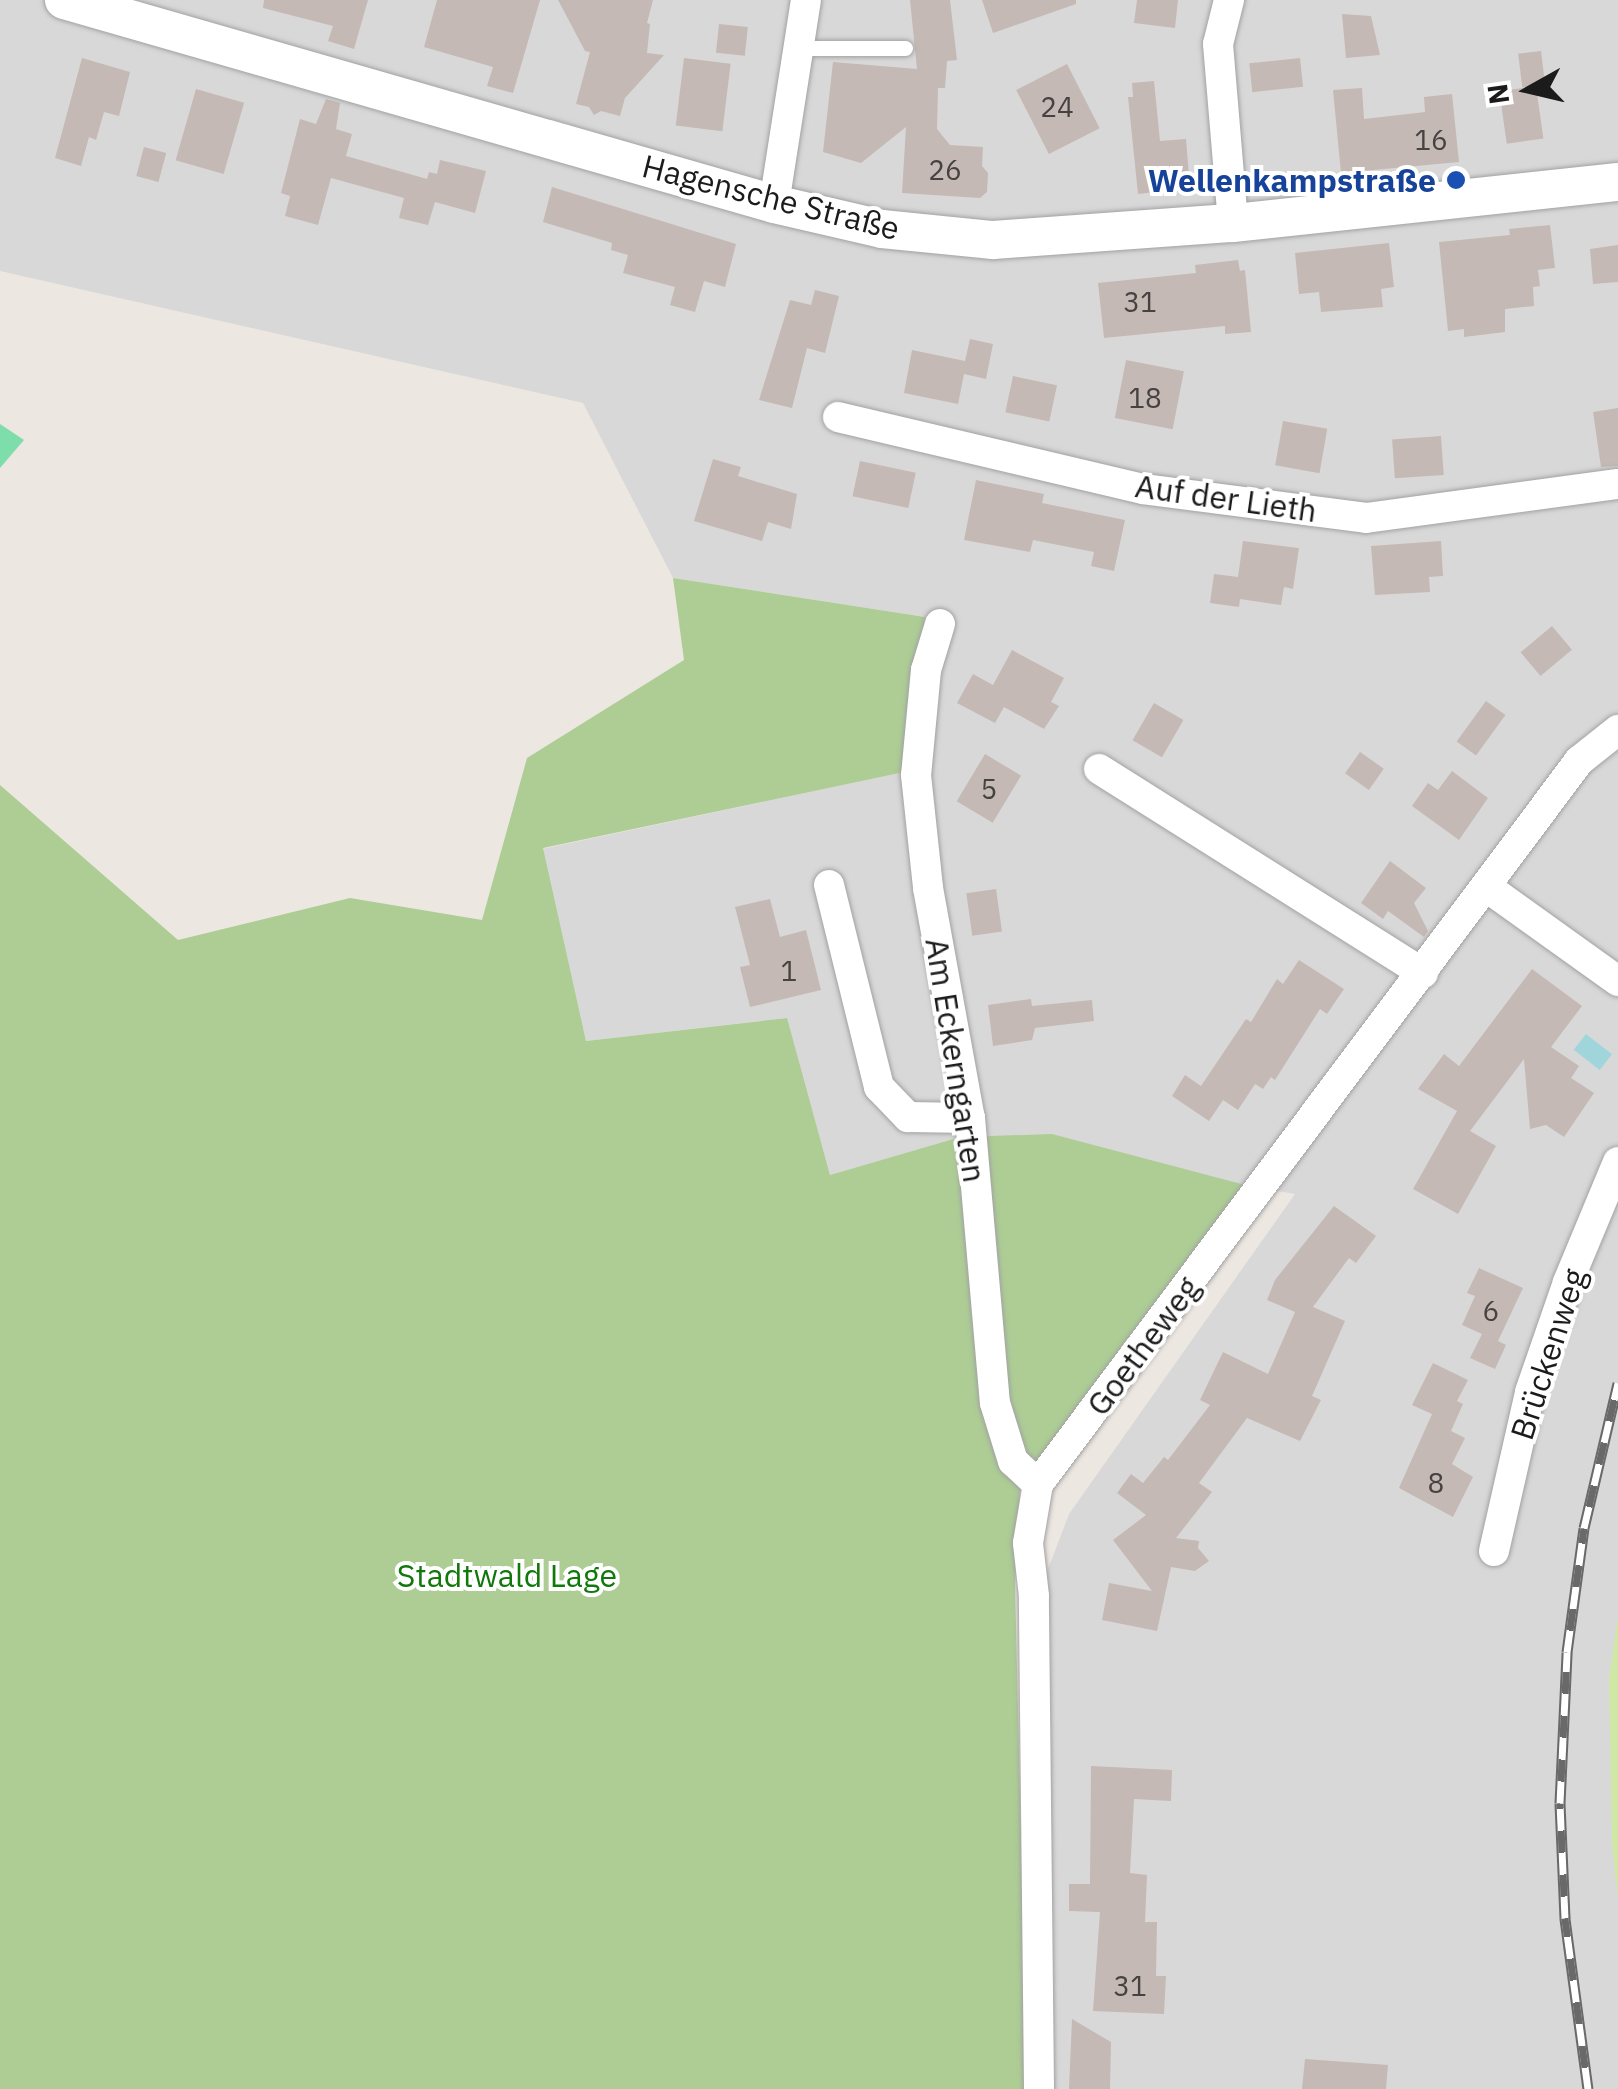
<!DOCTYPE html>
<meta charset="utf-8">
<style>
body{margin:0}
#map{position:relative;width:1618px;height:2089px;overflow:hidden;background:#ede7e1;font-family:"IBM Plex Sans",sans-serif}
div>[style]{position:absolute}
[style*='--x']{left:calc(var(--x)*1px);top:calc(var(--y)*1px);width:calc(var(--w)*1px);rotate:calc(var(--a)*1deg)}
.residential>*{inset:0;background:#d9d8d8}
.grass>*{inset:0;background:#cfe8a5}
.forest>*{inset:0;background:#adcd95}
.pitch>*{inset:0;background:#7dddab}
.water>*{inset:0;background:#a0d6db;transform-origin:0 0}
.building>*{inset:0;background:#c4b9b4;transform-origin:0 0}
.roads{filter:drop-shadow(0 0 2px #a2a2a2) drop-shadow(0 0 2px #a2a2a2)}
.service>*{height:15px;margin:-7.5px;padding:0 7.5px;transform-origin:7.5px;border-radius:7.5px;background:#fff}
.minor>*{height:30px;margin:-15px;padding:0 15px;transform-origin:15px;border-radius:15px;background:#fff}
.tertiary>*{height:38px;margin:-19px;padding:0 19px;transform-origin:19px;border-radius:19px;background:#fff}
.rail>*{height:11px;margin-top:-5.5px;transform-origin:0;background:repeating-linear-gradient(90deg,#fff 0 22px,#696969 0 44px);box-sizing:border-box;border-block:2px solid #696969}
.dots>*{width:28px;height:28px;translate:-50% -50%;box-sizing:border-box;border:5px solid #fff;border-radius:50%}
span{translate:-50% -50%;white-space:nowrap;text-align:center;line-height:1.15;-webkit-text-stroke:8px #fff;paint-order:stroke}
.number-label{font-size:28px;color:#454241}
.number-label span{-webkit-text-stroke-width:0}
.transit-label{font-size:32px;color:#164399;font-weight:700}
.right{translate:-100% -50%;text-align:right}
.street-label{font-size:32px;color:#1b1b1b}
.park-label{font-size:32px;color:#11780b}
.north{position:absolute;left:1478px;top:40px;width:100px;height:100px;-webkit-text-stroke:8px #fff;paint-order:stroke;rotate:262deg;font-size:28px;font-weight:700;line-height:40px;text-align:center;color:#1b1b1b}
.north::after{content:'';display:block;margin:auto;width:35px;height:45px;background:#1b1b1b;clip-path:polygon(50% 0,100% 100%,50% 72%,0 100%)}
</style>
<div id="map">
<div class="residential">
<i style="clip-path:polygon(0 0,1618px 0,1618px 2089px,1054px 2089px,1045px 1577px,1069px 1514px,1295px 1194px,960px 1137px,830px 1175px,786px 1018px,586px 1041px,542px 849px,908px 771px,925px 617px,673px 578px,583px 403px,0 271px)"></i>
</div>
<div class="grass">
<i style="clip-path:polygon(1618px 1616px,1618px 1899px,1612px 1842px,1609px 1679px)"></i>
</div>
<div class="forest">
<i style="clip-path:polygon(673px 578px,925px 617px,909px 771px,543px 848px,586px 1041px,787px 1018px,830px 1175px,960px 1137px,1052px 1134px,1249px 1186px,1020px 1490px,1015px 1584px,1027px 2089px,0 2089px,0 785px,178px 940px,350px 898px,482px 920px,527px 758px,684px 660px)"></i>
</div>
<div class="pitch">
<i style="clip-path:polygon(0 424px,24px 440px,0 468px)"></i>
</div>
<div class="water">
<i style="left:1586px;top:1034px;width:33px;height:20px;rotate:38deg"></i>
</div>
<div class="building">
<i style="clip-path:polygon(264px 0,368px 0,354px 49px,328px 41px,333px 26px,263px 8px)"></i>
<i style="clip-path:polygon(437px 0,540px 0,513px 93px,487px 86px,493px 67px,424px 47px)"></i>
<i style="clip-path:polygon(558px 0,653px 0,647px 23px,650px 24px,647px 53px,664px 55px,625px 98px,620px 116px,601px 111px,594px 115px,589px 107px,576px 104px,590px 52px,585px 51px)"></i>
<i style="clip-path:polygon(910px 0,950px 0,957px 60px,947px 61px,945px 88px,938px 88px,937px 129px,950px 145px,983px 147px,982px 166px,988px 173px,987px 192px,980px 198px,902px 193px,906px 127px,861px 163px,823px 152px,833px 62px,917px 69px)"></i>
<i style="clip-path:polygon(982px 0,1076px 0,1076px 4px,993px 33px)"></i>
<i style="clip-path:polygon(1137px 0,1178px 0,1175px 28px,1134px 23px)"></i>
<i style="clip-path:polygon(1342px 14px,1371px 16px,1380px 55px,1346px 58px)"></i>
<i style="left:719px;top:24px;width:29px;height:29px;rotate:6deg"></i>
<i style="left:1541px;top:51px;width:34px;height:23px;rotate:83deg"></i>
<i style="clip-path:polygon(82px 58px,130px 72px,119px 116px,104px 112px,96px 140px,89px 137px,81px 166px,55px 158px)"></i>
<i style="left:684px;top:58px;width:47px;height:68px;rotate:7deg"></i>
<i style="left:1300px;top:58px;width:29px;height:51px;rotate:84deg"></i>
<i style="left:1067px;top:64px;width:72px;height:57px;rotate:63deg"></i>
<i style="clip-path:polygon(1154px 81px,1160px 141px,1186px 139px,1190px 188px,1138px 194px,1128px 97px,1133px 97px,1132px 83px)"></i>
<i style="left:1536px;top:86px;width:53px;height:37px;rotate:82deg"></i>
<i style="clip-path:polygon(1362px 88px,1364px 119px,1425px 112px,1424px 97px,1452px 94px,1459px 162px,1341px 173px,1333px 90px)"></i>
<i style="left:196px;top:89px;width:50px;height:74px;rotate:16deg"></i>
<i style="clip-path:polygon(326px 99px,340px 103px,336px 129px,352px 134px,346px 156px,427px 179px,429px 172px,437px 174px,440px 160px,486px 171px,475px 213px,435px 202px,428px 225px,399px 218px,404px 198px,331px 178px,318px 225px,285px 216px,290px 196px,281px 193px,300px 119px,316px 124px)"></i>
<i style="left:144px;top:147px;width:23px;height:30px;rotate:15deg"></i>
<i style="clip-path:polygon(552px 187px,736px 244px,725px 287px,704px 281px,695px 312px,670px 305px,675px 287px,623px 273px,628px 255px,611px 250px,612px 243px,543px 222px)"></i>
<i style="clip-path:polygon(1550px 225px,1555px 268px,1538px 270px,1540px 286px,1533px 287px,1534px 306px,1505px 309px,1505px 332px,1464px 337px,1464px 329px,1448px 331px,1439px 242px,1510px 235px,1509px 229px)"></i>
<i style="clip-path:polygon(1389px 243px,1394px 287px,1381px 289px,1383px 307px,1321px 312px,1319px 292px,1299px 294px,1295px 253px)"></i>
<i style="clip-path:polygon(1618px 245px,1618px 282px,1593px 284px,1590px 249px)"></i>
<i style="clip-path:polygon(1238px 260px,1240px 271px,1245px 270px,1251px 332px,1225px 334px,1225px 326px,1104px 338px,1098px 283px,1196px 273px,1195px 265px)"></i>
<i style="clip-path:polygon(815px 290px,839px 296px,825px 353px,807px 348px,792px 408px,759px 400px,790px 300px,811px 305px)"></i>
<i style="clip-path:polygon(970px 339px,993px 344px,986px 379px,964px 374px,958px 404px,904px 393px,912px 350px,965px 361px)"></i>
<i style="left:1126px;top:360px;width:59px;height:59px;rotate:11deg"></i>
<i style="left:1013px;top:376px;width:45px;height:37px;rotate:12deg"></i>
<i style="clip-path:polygon(1618px 408px,1618px 466px,1601px 467px,1593px 412px)"></i>
<i style="left:1283px;top:421px;width:45px;height:45px;rotate:10deg"></i>
<i style="left:1441px;top:436px;width:39px;height:49px;rotate:86deg"></i>
<i style="clip-path:polygon(713px 459px,741px 467px,738px 476px,797px 494px,791px 529px,768px 522px,762px 541px,694px 521px)"></i>
<i style="left:860px;top:461px;width:57px;height:36px;rotate:12deg"></i>
<i style="clip-path:polygon(976px 480px,1044px 494px,1042px 503px,1125px 520px,1114px 571px,1091px 566px,1094px 552px,1033px 540px,1030px 552px,964px 540px)"></i>
<i style="clip-path:polygon(1243px 541px,1299px 548px,1293px 589px,1284px 587px,1281px 605px,1240px 599px,1239px 607px,1210px 603px,1214px 574px,1238px 577px)"></i>
<i style="clip-path:polygon(1441px 541px,1443px 576px,1429px 577px,1430px 592px,1375px 595px,1371px 546px)"></i>
<i style="left:1552px;top:626px;width:31px;height:41px;rotate:50deg"></i>
<i style="clip-path:polygon(1012px 650px,1064px 678px,1051px 702px,1059px 706px,1044px 729px,1004px 707px,995px 723px,957px 703px,973px 674px,993px 685px)"></i>
<i style="left:1486px;top:701px;width:24px;height:50px;rotate:36deg"></i>
<i style="left:1154px;top:703px;width:34px;height:43px;rotate:30deg"></i>
<i style="left:1360px;top:752px;width:29px;height:26px;rotate:35deg"></i>
<i style="left:985px;top:754px;width:42px;height:55px;rotate:31deg"></i>
<i style="clip-path:polygon(1452px 771px,1488px 798px,1459px 840px,1412px 806px,1428px 783px,1438px 790px)"></i>
<i style="clip-path:polygon(1390px 861px,1426px 888px,1414px 903px,1428px 931px,1424px 937px,1388px 911px,1383px 919px,1361px 903px)"></i>
<i style="left:996px;top:889px;width:43px;height:30px;rotate:82deg"></i>
<i style="clip-path:polygon(770px 899px,780px 937px,806px 930px,821px 990px,750px 1007px,740px 967px,750px 965px,735px 907px)"></i>
<i style="clip-path:polygon(1299px 960px,1344px 989px,1327px 1014px,1320px 1009px,1275px 1080px,1271px 1077px,1263px 1089px,1255px 1084px,1238px 1110px,1223px 1100px,1209px 1121px,1172px 1096px,1185px 1075px,1201px 1086px,1246px 1019px,1251px 1022px,1277px 979px,1283px 984px)"></i>
<i style="clip-path:polygon(1532px 969px,1582px 1006px,1551px 1047px,1579px 1066px,1571px 1078px,1594px 1093px,1564px 1137px,1546px 1125px,1530px 1129px,1524px 1059px,1470px 1131px,1496px 1146px,1458px 1214px,1413px 1189px,1457px 1111px,1418px 1089px,1444px 1054px,1459px 1066px)"></i>
<i style="clip-path:polygon(1031px 999px,1032px 1006px,1092px 1000px,1094px 1021px,1035px 1028px,1032px 1040px,993px 1046px,988px 1005px)"></i>
<i style="clip-path:polygon(1334px 1206px,1376px 1236px,1356px 1263px,1349px 1258px,1313px 1307px,1345px 1321px,1312px 1396px,1321px 1400px,1300px 1441px,1247px 1418px,1199px 1483px,1212px 1492px,1176px 1538px,1199px 1541px,1198px 1548px,1209px 1561px,1195px 1571px,1171px 1567px,1157px 1631px,1102px 1620px,1109px 1583px,1152px 1591px,1113px 1540px,1146px 1515px,1117px 1493px,1131px 1474px,1143px 1483px,1164px 1457px,1168px 1460px,1210px 1405px,1200px 1400px,1223px 1352px,1268px 1374px,1295px 1312px,1267px 1300px,1275px 1280px)"></i>
<i style="clip-path:polygon(1479px 1268px,1523px 1288px,1498px 1341px,1506px 1345px,1495px 1369px,1470px 1358px,1482px 1334px,1462px 1325px,1475px 1296px,1467px 1293px)"></i>
<i style="clip-path:polygon(1433px 1363px,1468px 1380px,1457px 1401px,1463px 1404px,1451px 1431px,1465px 1438px,1452px 1464px,1473px 1477px,1453px 1517px,1399px 1488px,1432px 1414px,1412px 1405px)"></i>
<i style="clip-path:polygon(1091px 1766px,1172px 1770px,1171px 1801px,1134px 1799px,1130px 1873px,1147px 1875px,1145px 1922px,1157px 1922px,1156px 1976px,1166px 1976px,1164px 2014px,1093px 2011px,1100px 1912px,1069px 1911px,1069px 1884px,1090px 1884px)"></i>
<i style="clip-path:polygon(1072px 2019px,1111px 2042px,1110px 2089px,1069px 2089px)"></i>
<i style="clip-path:polygon(1305px 2059px,1388px 2065px,1386px 2089px,1302px 2089px)"></i>
</div>
<div class="roads">
<div class="service">
<i style="--x:799;--y:48;--w:106;--a:0"></i>
</div>
<div class="minor">
<i style="--x:1229;--y:0;--w:45;--a:104"></i>
<i style="--x:1218;--y:44;--w:180;--a:85.2"></i>
<i style="--x:774;--y:204;--w:206;--a:-81.1"></i>
<i style="--x:838;--y:417;--w:313;--a:13.3"></i>
<i style="--x:1143;--y:489;--w:225;--a:7.4"></i>
<i style="--x:1366;--y:518;--w:254;--a:-7.7"></i>
<i style="--x:940;--y:624;--w:48;--a:106.9"></i>
<i style="--x:926;--y:670;--w:105;--a:95.4"></i>
<i style="--x:916;--y:775;--w:114;--a:83.9"></i>
<i style="--x:928;--y:888;--w:234;--a:79.7"></i>
<i style="--x:970;--y:1118;--w:286;--a:85"></i>
<i style="--x:995;--y:1403;--w:61;--a:72.8"></i>
<i style="--x:1013;--y:1461;--w:34;--a:43"></i>
<i style="--x:1099;--y:769;--w:383;--a:32.2"></i>
<i style="--x:829;--y:885;--w:208;--a:76.1"></i>
<i style="--x:879;--y:1087;--w:42;--a:46"></i>
<i style="--x:908;--y:1117;--w:62;--a:0.9"></i>
<i style="--x:1488;--y:888;--w:160;--a:35.6"></i>
<i style="--x:1494;--y:1551;--w:163;--a:-77.2"></i>
<i style="--x:1530;--y:1392;--w:116;--a:-70.9"></i>
<i style="--x:1568;--y:1282;--w:130;--a:-67.4"></i>
<i style="--x:1039;--y:2089;--w:493;--a:-90.6"></i>
<i style="--x:1034;--y:1596;--w:53;--a:-96.5"></i>
<i style="--x:1028;--y:1543;--w:60;--a:-80.4"></i>
<i style="--x:1038;--y:1484;--w:903;--a:-53.19"></i>
<i style="--x:1579;--y:761;--w:50;--a:-38.5"></i>
</div>
<div class="tertiary">
<i style="--x:64;--y:0;--w:739;--a:16.03"></i>
<i style="--x:774;--y:204;--w:111;--a:13"></i>
<i style="--x:882;--y:229;--w:112;--a:5.7"></i>
<i style="--x:993;--y:240;--w:241;--a:-4.1"></i>
<i style="--x:1233;--y:223;--w:387;--a:-6.1"></i>
</div>
</div>
<div class="rail">
<i style="--x:1588;--y:2089;--w:173;--a:-97.7"></i>
<i style="--x:1565;--y:1918;--w:115;--a:-92.5"></i>
<i style="--x:1560;--y:1803;--w:151;--a:-87.3"></i>
<i style="--x:1567;--y:1652;--w:125;--a:-82.2"></i>
<i style="--x:1584;--y:1528;--w:149;--a:-76.8"></i>
</div>
<div class="dots">
<i style="left:1456px;top:180px;background:#1a4fb4"></i>
</div>
<div class="number-label">
<span style="left:1057px;top:107px">24</span>
<span style="left:1431px;top:140px">16</span>
<span style="left:945px;top:170px">26</span>
<span style="left:1140px;top:302px">31</span>
<span style="left:1145px;top:398px">18</span>
<span style="left:989px;top:789px">5</span>
<span style="left:789px;top:971px">1</span>
<span style="left:1491px;top:1311px">6</span>
<span style="left:1436px;top:1483px">8</span>
<span style="left:1130px;top:1986px">31</span>
</div>
<div class="transit-label">
<span class="right" style="left:1436px;top:180px">Wellenkampstraße</span>
</div>
<div class="street-label">
<span style="left:771px;top:197px;rotate:14deg">Hagensche Straße</span>
<span style="left:1226px;top:498px;rotate:8deg">Auf der Lieth</span>
<span style="left:956px;top:1060px;rotate:81deg">Am Eckerngarten</span>
<span style="left:1143px;top:1346px;rotate:-53deg">Goetheweg</span>
<span style="left:1548px;top:1354px;rotate:-72deg">Brückenweg</span>
</div>
<div class="park-label">
<span style="left:507px;top:1575px">Stadtwald Lage</span>
</div>
<div class="north">N</div>
</div>
